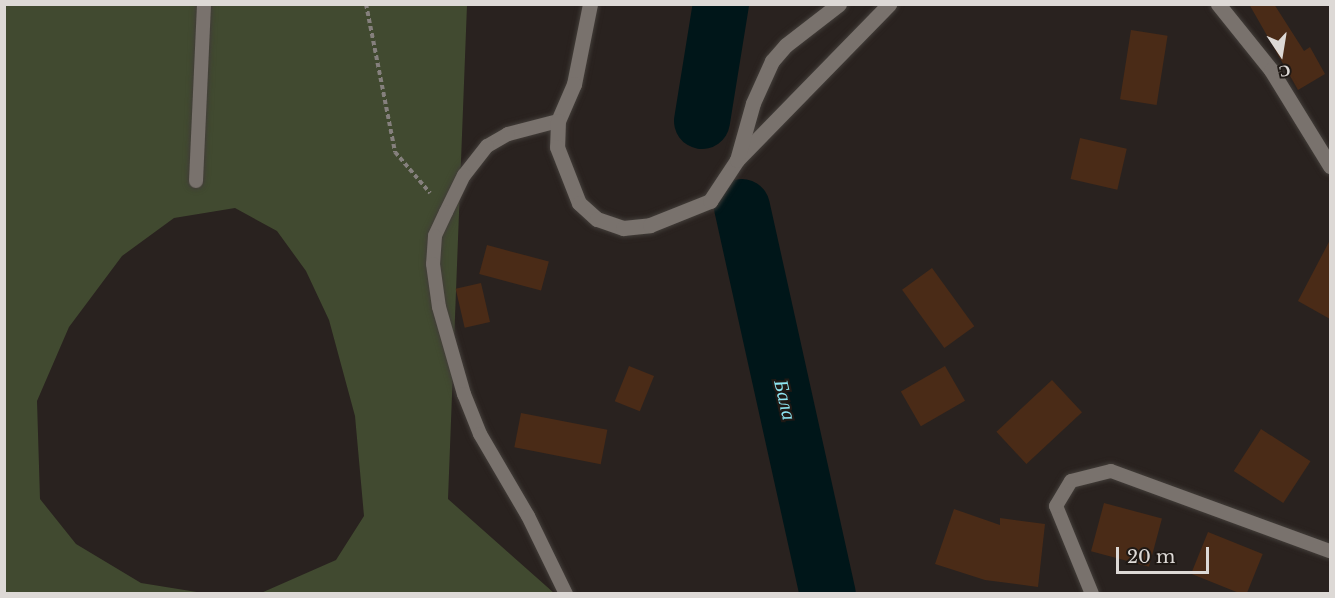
<!DOCTYPE html>
<meta charset="utf-8">
<style>
body{margin:0}
#map{position:relative;width:1335px;height:598px;overflow:hidden;background:#29221f;font-family:"Libre Baskerville",serif}
div>[style]{position:absolute}
[style*='--x']{left:calc(var(--x)*1px);top:calc(var(--y)*1px);width:calc(var(--w)*1px);rotate:calc(var(--a)*1deg)}
.green>*{inset:0;background:#414a30}
.river>*{height:56px;margin:-28px;padding:0 28px;transform-origin:28px;border-radius:28px;background:#001619}
.building>*{inset:0;background:#4a2b17;transform-origin:0 0}
.path>*{height:4px;margin-top:-2px;transform-origin:0;background:repeating-linear-gradient(90deg,#85807d 0 4.5px,transparent 0 7.5px)}
.roads{filter:drop-shadow(0 0 2px #423d39) drop-shadow(0 0 2px #423d39)}
.service>*{height:14px;margin:-7px;padding:0 7px;transform-origin:7px;border-radius:7px;background:#79726d}
.minor>*{height:15px;margin:-7.5px;padding:0 7.5px;transform-origin:7.5px;border-radius:7.5px;background:#79726d}
span{translate:-50% -50%;white-space:nowrap;text-align:center;line-height:1.15;-webkit-text-stroke:4.5px #1f1915;paint-order:stroke}
.water-label{font-size:20px;color:#8fe7f3;font-style:italic}
.frame{position:absolute;inset:0;border:6px solid #ddd9d6;pointer-events:none}
.north{position:absolute;left:1251px;top:24px;width:60px;height:60px;-webkit-text-stroke:4px #1f1915;paint-order:stroke;rotate:168deg;font-size:16px;font-weight:700;line-height:24px;text-align:center;color:#ddd9d6}
.north::after{content:'';display:block;margin:auto;width:21px;height:27px;background:#ddd9d6;clip-path:polygon(50% 0,100% 100%,50% 72%,0 100%)}
.scale{position:absolute;left:1116px;top:547px;width:93px;height:27px;box-sizing:border-box;border:3px solid #ddd9d6;border-top:0;padding-left:8px;font-size:18px;line-height:21px;white-space:nowrap;color:#ddd9d6;-webkit-text-stroke:4px #1f1915;paint-order:stroke}
</style>
<div id="map">
<div class="green">
<i style="clip-path:polygon(4px 5px,467px 5px,448px 499px,554px 593px,233px 593px,261px 593px,336px 560px,364px 516px,355px 416px,329px 320px,306px 271px,277px 231px,235px 208px,174px 218px,122px 256px,69px 327px,37px 401px,40px 499px,76px 544px,141px 583px,203px 593px,5px 593px)"></i>
</div>
<div class="river">
<i style="--x:702;--y:121;--w:119;--a:-80.8"></i>
<i style="--x:742;--y:207;--w:396;--a:77.5"></i>
</div>
<div class="building">
<i style="clip-path:polygon(1249px 4px,1274px 4px,1304px 51px,1310px 47px,1325px 74px,1298px 90px)"></i>
<i style="left:1131px;top:30px;width:37px;height:70px;rotate:9deg"></i>
<i style="left:1080px;top:138px;width:48px;height:42px;rotate:13deg"></i>
<i style="clip-path:polygon(1330px 240px,1330px 319px,1298px 301px)"></i>
<i style="left:487px;top:245px;width:64px;height:30px;rotate:15deg"></i>
<i style="left:932px;top:268px;width:72px;height:37px;rotate:54deg"></i>
<i style="left:481px;top:283px;width:40px;height:26px;rotate:77deg"></i>
<i style="left:629px;top:366px;width:27px;height:38px;rotate:22deg"></i>
<i style="left:945px;top:366px;width:40px;height:51px;rotate:60deg"></i>
<i style="left:1052px;top:380px;width:44px;height:76px;rotate:47deg"></i>
<i style="left:521px;top:413px;width:88px;height:35px;rotate:11deg"></i>
<i style="left:1261px;top:429px;width:59px;height:50px;rotate:33deg"></i>
<i style="left:1104px;top:503px;width:60px;height:50px;rotate:15deg"></i>
<i style="clip-path:polygon(954px 509px,1000px 525px,1000px 518px,1045px 524px,1038px 587px,985px 580px,935px 564px)"></i>
<i style="left:1208px;top:532px;width:59px;height:45px;rotate:22deg"></i>
</div>
<div class="path">
<i style="--x:366;--y:4;--w:151;--a:78.9"></i>
<i style="--x:395;--y:152;--w:54;--a:49.5"></i>
</div>
<div class="roads">
<div class="service">
<i style="--x:558;--y:121;--w:52;--a:165.4"></i>
<i style="--x:508;--y:134;--w:24;--a:150"></i>
<i style="--x:487;--y:146;--w:37;--a:128"></i>
<i style="--x:464;--y:175;--w:41;--a:115.9"></i>
<i style="--x:446;--y:212;--w:26;--a:115"></i>
<i style="--x:435;--y:236;--w:28;--a:94"></i>
<i style="--x:433;--y:264;--w:43;--a:82.1"></i>
<i style="--x:439;--y:307;--w:91;--a:74"></i>
<i style="--x:464;--y:394;--w:43;--a:68.2"></i>
<i style="--x:480;--y:434;--w:95;--a:59.7"></i>
<i style="--x:528;--y:516;--w:87;--a:64"></i>
<i style="--x:196;--y:181;--w:177;--a:-87.4"></i>
<i style="--x:1092;--y:594;--w:95;--a:-112.2"></i>
<i style="--x:1056;--y:506;--w:29;--a:-59"></i>
<i style="--x:1071;--y:481;--w:41;--a:-14"></i>
<i style="--x:1111;--y:471;--w:233;--a:20.1"></i>
</div>
<div class="minor">
<i style="--x:590;--y:4;--w:82;--a:101.3"></i>
<i style="--x:574;--y:84;--w:40;--a:113.4"></i>
<i style="--x:558;--y:121;--w:26;--a:92"></i>
<i style="--x:557;--y:147;--w:60;--a:68.6"></i>
<i style="--x:579;--y:203;--w:24;--a:42"></i>
<i style="--x:597;--y:219;--w:28;--a:19"></i>
<i style="--x:623;--y:228;--w:27;--a:-6"></i>
<i style="--x:650;--y:225;--w:65;--a:-21.8"></i>
<i style="--x:710;--y:201;--w:49;--a:-56.6"></i>
<i style="--x:737;--y:160;--w:218;--a:-45.7"></i>
<i style="--x:1218;--y:4;--w:85;--a:51.2"></i>
<i style="--x:1271;--y:70;--w:113;--a:58.4"></i>
<i style="--x:737;--y:160;--w:59;--a:-74.3"></i>
<i style="--x:753;--y:103;--w:46;--a:-65.7"></i>
<i style="--x:772;--y:61;--w:21;--a:-49"></i>
<i style="--x:786;--y:45;--w:67;--a:-37.7"></i>
</div>
</div>
<div class="water-label">
<span style="left:785px;top:400px;rotate:77deg">Бала</span>
</div>
<div class="frame"></div>
<div class="north">С</div>
<div class="scale">20 m</div>
</div>
